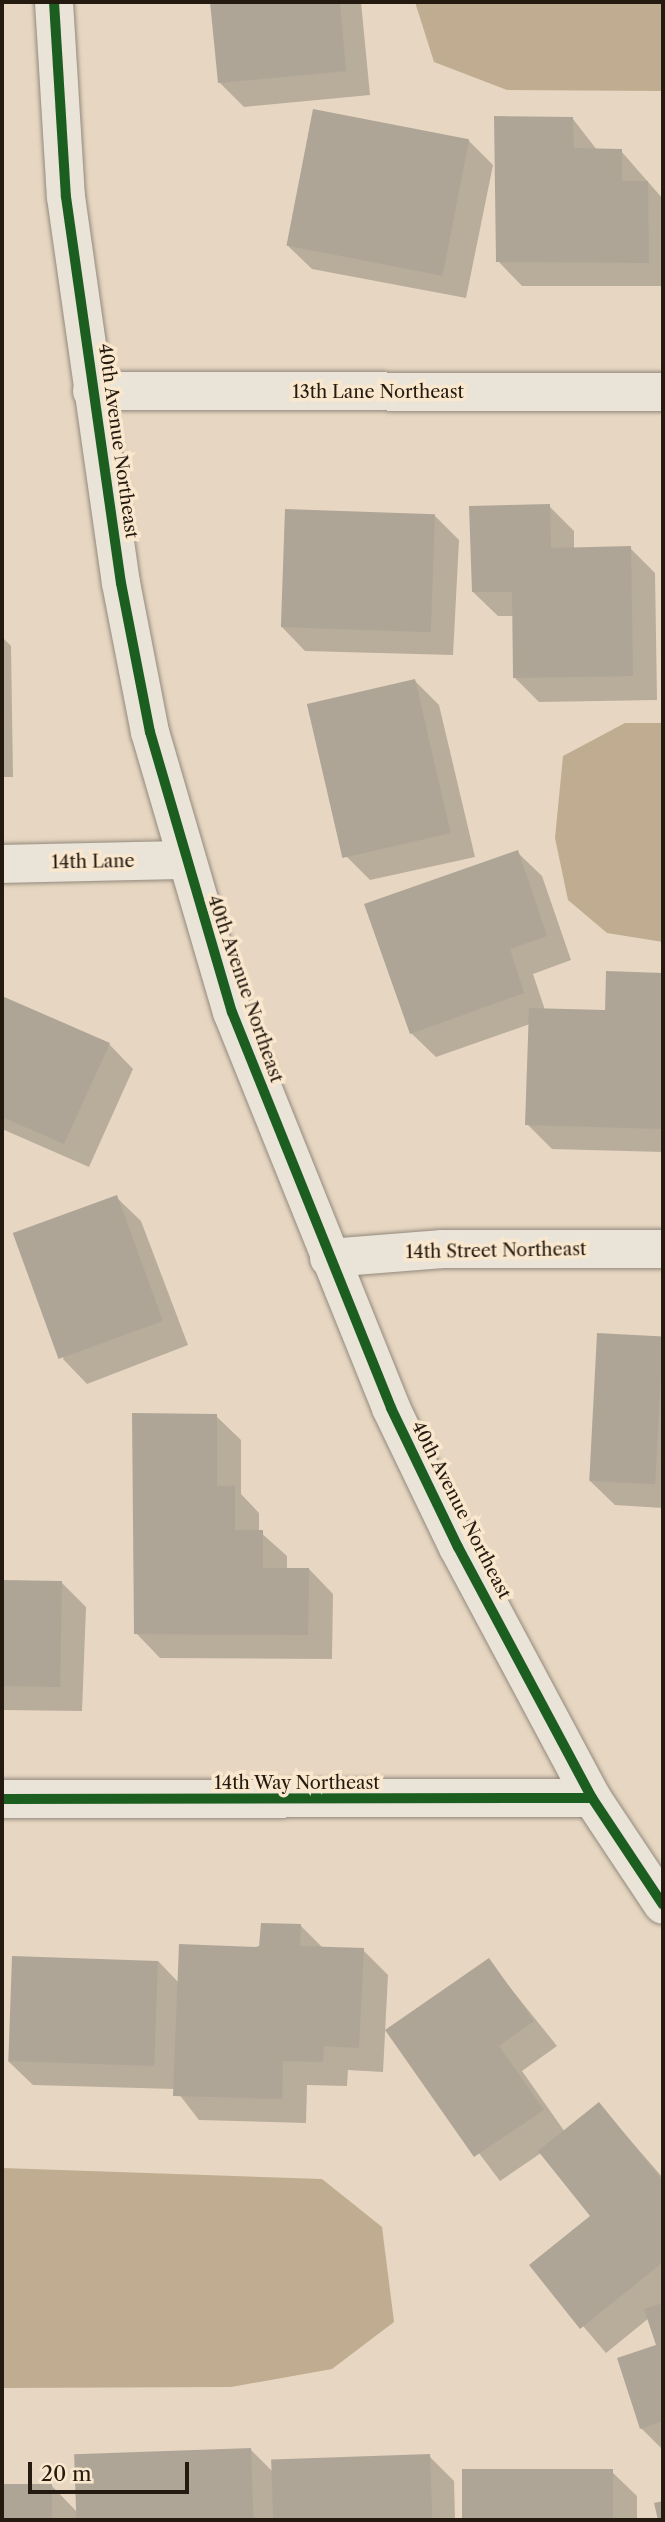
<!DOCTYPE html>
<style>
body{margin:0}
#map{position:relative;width:665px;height:2522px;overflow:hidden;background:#e7d7c2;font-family:"Libre Caslon Text",serif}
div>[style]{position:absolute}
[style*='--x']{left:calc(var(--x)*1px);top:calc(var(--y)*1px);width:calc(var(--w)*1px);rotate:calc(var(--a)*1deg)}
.water>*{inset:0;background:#c0ac90}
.shadow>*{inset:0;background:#0003}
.building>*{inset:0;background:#afa597;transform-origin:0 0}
.roads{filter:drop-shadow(0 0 2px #93897c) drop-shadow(0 0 2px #93897c)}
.street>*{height:38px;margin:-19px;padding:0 19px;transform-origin:19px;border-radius:19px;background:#eae3d8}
.secondary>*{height:38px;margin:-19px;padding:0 19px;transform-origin:19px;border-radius:19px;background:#eae3d8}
.cycleway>*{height:10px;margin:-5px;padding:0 5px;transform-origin:5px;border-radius:5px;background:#1b5e20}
span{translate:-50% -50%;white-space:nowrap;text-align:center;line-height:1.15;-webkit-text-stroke:7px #f9e7ce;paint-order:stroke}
.street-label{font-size:18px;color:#241a0f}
.frame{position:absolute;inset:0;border:4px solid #241a0f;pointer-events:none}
.scale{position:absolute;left:28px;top:2462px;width:161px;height:32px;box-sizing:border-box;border:4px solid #241a0f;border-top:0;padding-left:9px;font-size:21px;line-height:24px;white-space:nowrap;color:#241a0f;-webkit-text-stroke:5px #f9e7ce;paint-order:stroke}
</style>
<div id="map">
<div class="water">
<i style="clip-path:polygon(415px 2px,663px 2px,663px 91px,507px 90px,434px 62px)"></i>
<i style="clip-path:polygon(625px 723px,663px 723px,663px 942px,607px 933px,568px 900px,555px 838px,563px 756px)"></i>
<i style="clip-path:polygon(2px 2168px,322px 2179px,382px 2227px,394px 2322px,332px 2369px,231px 2387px,2px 2388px)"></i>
</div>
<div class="shadow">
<i style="clip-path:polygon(212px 2px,361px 2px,370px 95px,244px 107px,220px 83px)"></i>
<i style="clip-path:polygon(573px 119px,597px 150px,621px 151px,663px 199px,663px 286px,522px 286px,498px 261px)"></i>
<i style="clip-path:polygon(468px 140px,493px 165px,466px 298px,312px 269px,287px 245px)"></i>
<i style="clip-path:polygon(549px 506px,574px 531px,574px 549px,630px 548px,655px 573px,657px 700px,539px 702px,514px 677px,514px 616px,498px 616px,473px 592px)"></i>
<i style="clip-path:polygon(434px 515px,459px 540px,453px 655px,305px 651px,281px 626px)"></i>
<i style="clip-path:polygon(2px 637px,11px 646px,13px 777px,2px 777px)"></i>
<i style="clip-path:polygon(414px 680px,439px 705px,475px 857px,370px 880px,345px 855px)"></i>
<i style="clip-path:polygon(517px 852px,542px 876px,571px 960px,533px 974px,545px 1010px,606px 1012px,608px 973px,663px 975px,663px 1152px,552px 1149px,527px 1124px,530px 1024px,436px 1057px,411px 1033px)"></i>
<i style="clip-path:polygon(2px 998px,109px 1044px,133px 1069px,89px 1167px,2px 1129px)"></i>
<i style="clip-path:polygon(116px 1197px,141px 1221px,188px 1345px,87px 1384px,63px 1359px)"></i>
<i style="clip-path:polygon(598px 1335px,663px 1337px,663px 1508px,615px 1505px,590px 1481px)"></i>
<i style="clip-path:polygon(216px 1416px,241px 1440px,241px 1494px,259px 1513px,259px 1531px,287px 1556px,287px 1569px,309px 1569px,333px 1594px,332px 1659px,160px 1658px,136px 1633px)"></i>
<i style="clip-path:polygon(2px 1582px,61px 1582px,86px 1607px,82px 1711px,2px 1710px)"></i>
<i style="clip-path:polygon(301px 1926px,323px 1948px,363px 1950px,388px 1975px,383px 2072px,348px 2070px,347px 2086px,307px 2085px,306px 2123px,199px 2120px,175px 2089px,33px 2085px,8px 2061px,158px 1961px,179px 1983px)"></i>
<i style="clip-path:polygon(488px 1960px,557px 2046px,522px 2071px,565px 2132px,599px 2104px,663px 2178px,663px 2450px,641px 2428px,658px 2346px,649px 2318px,606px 2353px,531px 2265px,592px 2216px,541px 2153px,500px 2181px,387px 2031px)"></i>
<i style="clip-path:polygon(251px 2450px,273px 2472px,429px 2456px,454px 2481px,455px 2520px,2px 2520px,2px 2485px,52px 2486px,78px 2513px)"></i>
<i style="clip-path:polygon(464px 2471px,612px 2472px,637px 2496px,637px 2520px,464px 2520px)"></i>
</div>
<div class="building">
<i style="clip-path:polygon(210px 2px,340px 2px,346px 71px,218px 83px)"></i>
<i style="left:313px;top:109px;width:159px;height:139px;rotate:11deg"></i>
<i style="clip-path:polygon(494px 116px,573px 117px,574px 148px,622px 149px,622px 181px,648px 181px,649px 263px,496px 262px)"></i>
<i style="clip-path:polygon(550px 504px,551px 548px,631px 546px,633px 676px,513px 678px,512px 592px,472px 592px,469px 506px)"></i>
<i style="left:285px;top:509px;width:150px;height:118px;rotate:2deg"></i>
<i style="left:415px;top:679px;width:158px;height:111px;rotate:77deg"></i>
<i style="clip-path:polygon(518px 850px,547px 936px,510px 949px,524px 993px,410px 1034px,364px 904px)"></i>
<i style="clip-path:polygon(606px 971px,663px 973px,663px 1129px,525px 1125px,529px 1008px,605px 1010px)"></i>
<i style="clip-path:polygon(2px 996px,110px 1043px,64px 1144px,2px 1117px)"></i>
<i style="left:117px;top:1195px;width:134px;height:111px;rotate:70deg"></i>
<i style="left:597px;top:1333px;width:66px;height:148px;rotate:3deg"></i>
<i style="clip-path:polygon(132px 1413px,217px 1414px,217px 1486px,235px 1486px,235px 1530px,263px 1530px,263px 1568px,309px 1568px,308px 1635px,134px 1634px)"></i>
<i style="left:2px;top:1580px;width:60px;height:106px;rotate:1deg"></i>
<i style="clip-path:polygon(261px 1923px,301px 1924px,300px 1946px,364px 1948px,359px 2048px,324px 2046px,323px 2062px,283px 2061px,282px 2099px,173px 2096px,179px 1944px,259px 1947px)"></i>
<i style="left:12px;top:1956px;width:146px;height:105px;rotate:2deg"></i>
<i style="clip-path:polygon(489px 1958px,534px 2021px,499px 2046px,544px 2110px,474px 2157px,385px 2030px)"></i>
<i style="clip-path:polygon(599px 2102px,663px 2181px,663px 2262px,580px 2329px,529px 2265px,590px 2216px,538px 2151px)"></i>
<i style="clip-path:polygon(663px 2303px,663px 2421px,640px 2429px,617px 2358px,656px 2345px,644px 2309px)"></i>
<i style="left:251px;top:2448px;width:72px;height:177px;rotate:88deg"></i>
<i style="left:430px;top:2454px;width:66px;height:159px;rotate:88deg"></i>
<i style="left:462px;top:2469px;width:151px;height:51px"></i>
<i style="left:2px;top:2484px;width:50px;height:36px"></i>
<i style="clip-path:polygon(663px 2501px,663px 2520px,658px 2520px,654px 2503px)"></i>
</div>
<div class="roads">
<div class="street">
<i style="--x:92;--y:391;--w:571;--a:0.1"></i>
<i style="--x:2;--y:864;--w:182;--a:-1.3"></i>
<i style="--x:329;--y:1258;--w:114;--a:-4.5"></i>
<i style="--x:443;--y:1249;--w:220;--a:0"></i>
<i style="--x:2;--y:1799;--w:590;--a:-0.1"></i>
</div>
<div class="secondary">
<i style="--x:54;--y:2;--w:195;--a:86.5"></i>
<i style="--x:66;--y:197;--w:390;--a:81.9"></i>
<i style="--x:121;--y:583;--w:152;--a:79"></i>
<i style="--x:150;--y:732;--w:292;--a:73.7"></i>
<i style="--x:232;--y:1012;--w:427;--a:68.1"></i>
<i style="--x:391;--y:1408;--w:154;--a:64.3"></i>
<i style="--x:458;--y:1547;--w:285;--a:61.9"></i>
<i style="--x:592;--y:1798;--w:128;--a:56.4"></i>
</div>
</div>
<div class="cycleway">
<i style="--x:54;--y:2;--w:195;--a:86.5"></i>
<i style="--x:66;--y:197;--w:390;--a:81.9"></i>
<i style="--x:121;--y:583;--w:152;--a:79"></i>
<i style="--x:150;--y:732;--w:292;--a:73.7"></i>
<i style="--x:232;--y:1012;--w:427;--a:68.1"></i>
<i style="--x:391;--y:1408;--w:154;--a:64.3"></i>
<i style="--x:458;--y:1547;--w:285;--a:61.9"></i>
<i style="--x:592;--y:1798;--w:128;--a:56.4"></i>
<i style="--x:2;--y:1799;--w:590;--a:-0.1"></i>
</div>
<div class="street-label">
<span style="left:378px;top:392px">13th Lane Northeast</span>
<span style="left:118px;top:441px;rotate:82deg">40th Avenue Northeast</span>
<span style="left:93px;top:862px;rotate:-1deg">14th Lane</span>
<span style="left:245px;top:989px;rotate:71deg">40th Avenue Northeast</span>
<span style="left:496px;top:1251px;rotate:-1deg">14th Street Northeast</span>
<span style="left:461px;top:1510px;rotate:63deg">40th Avenue Northeast</span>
<span style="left:297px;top:1783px">14th Way Northeast</span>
</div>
<div class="frame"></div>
<div class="scale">20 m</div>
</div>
